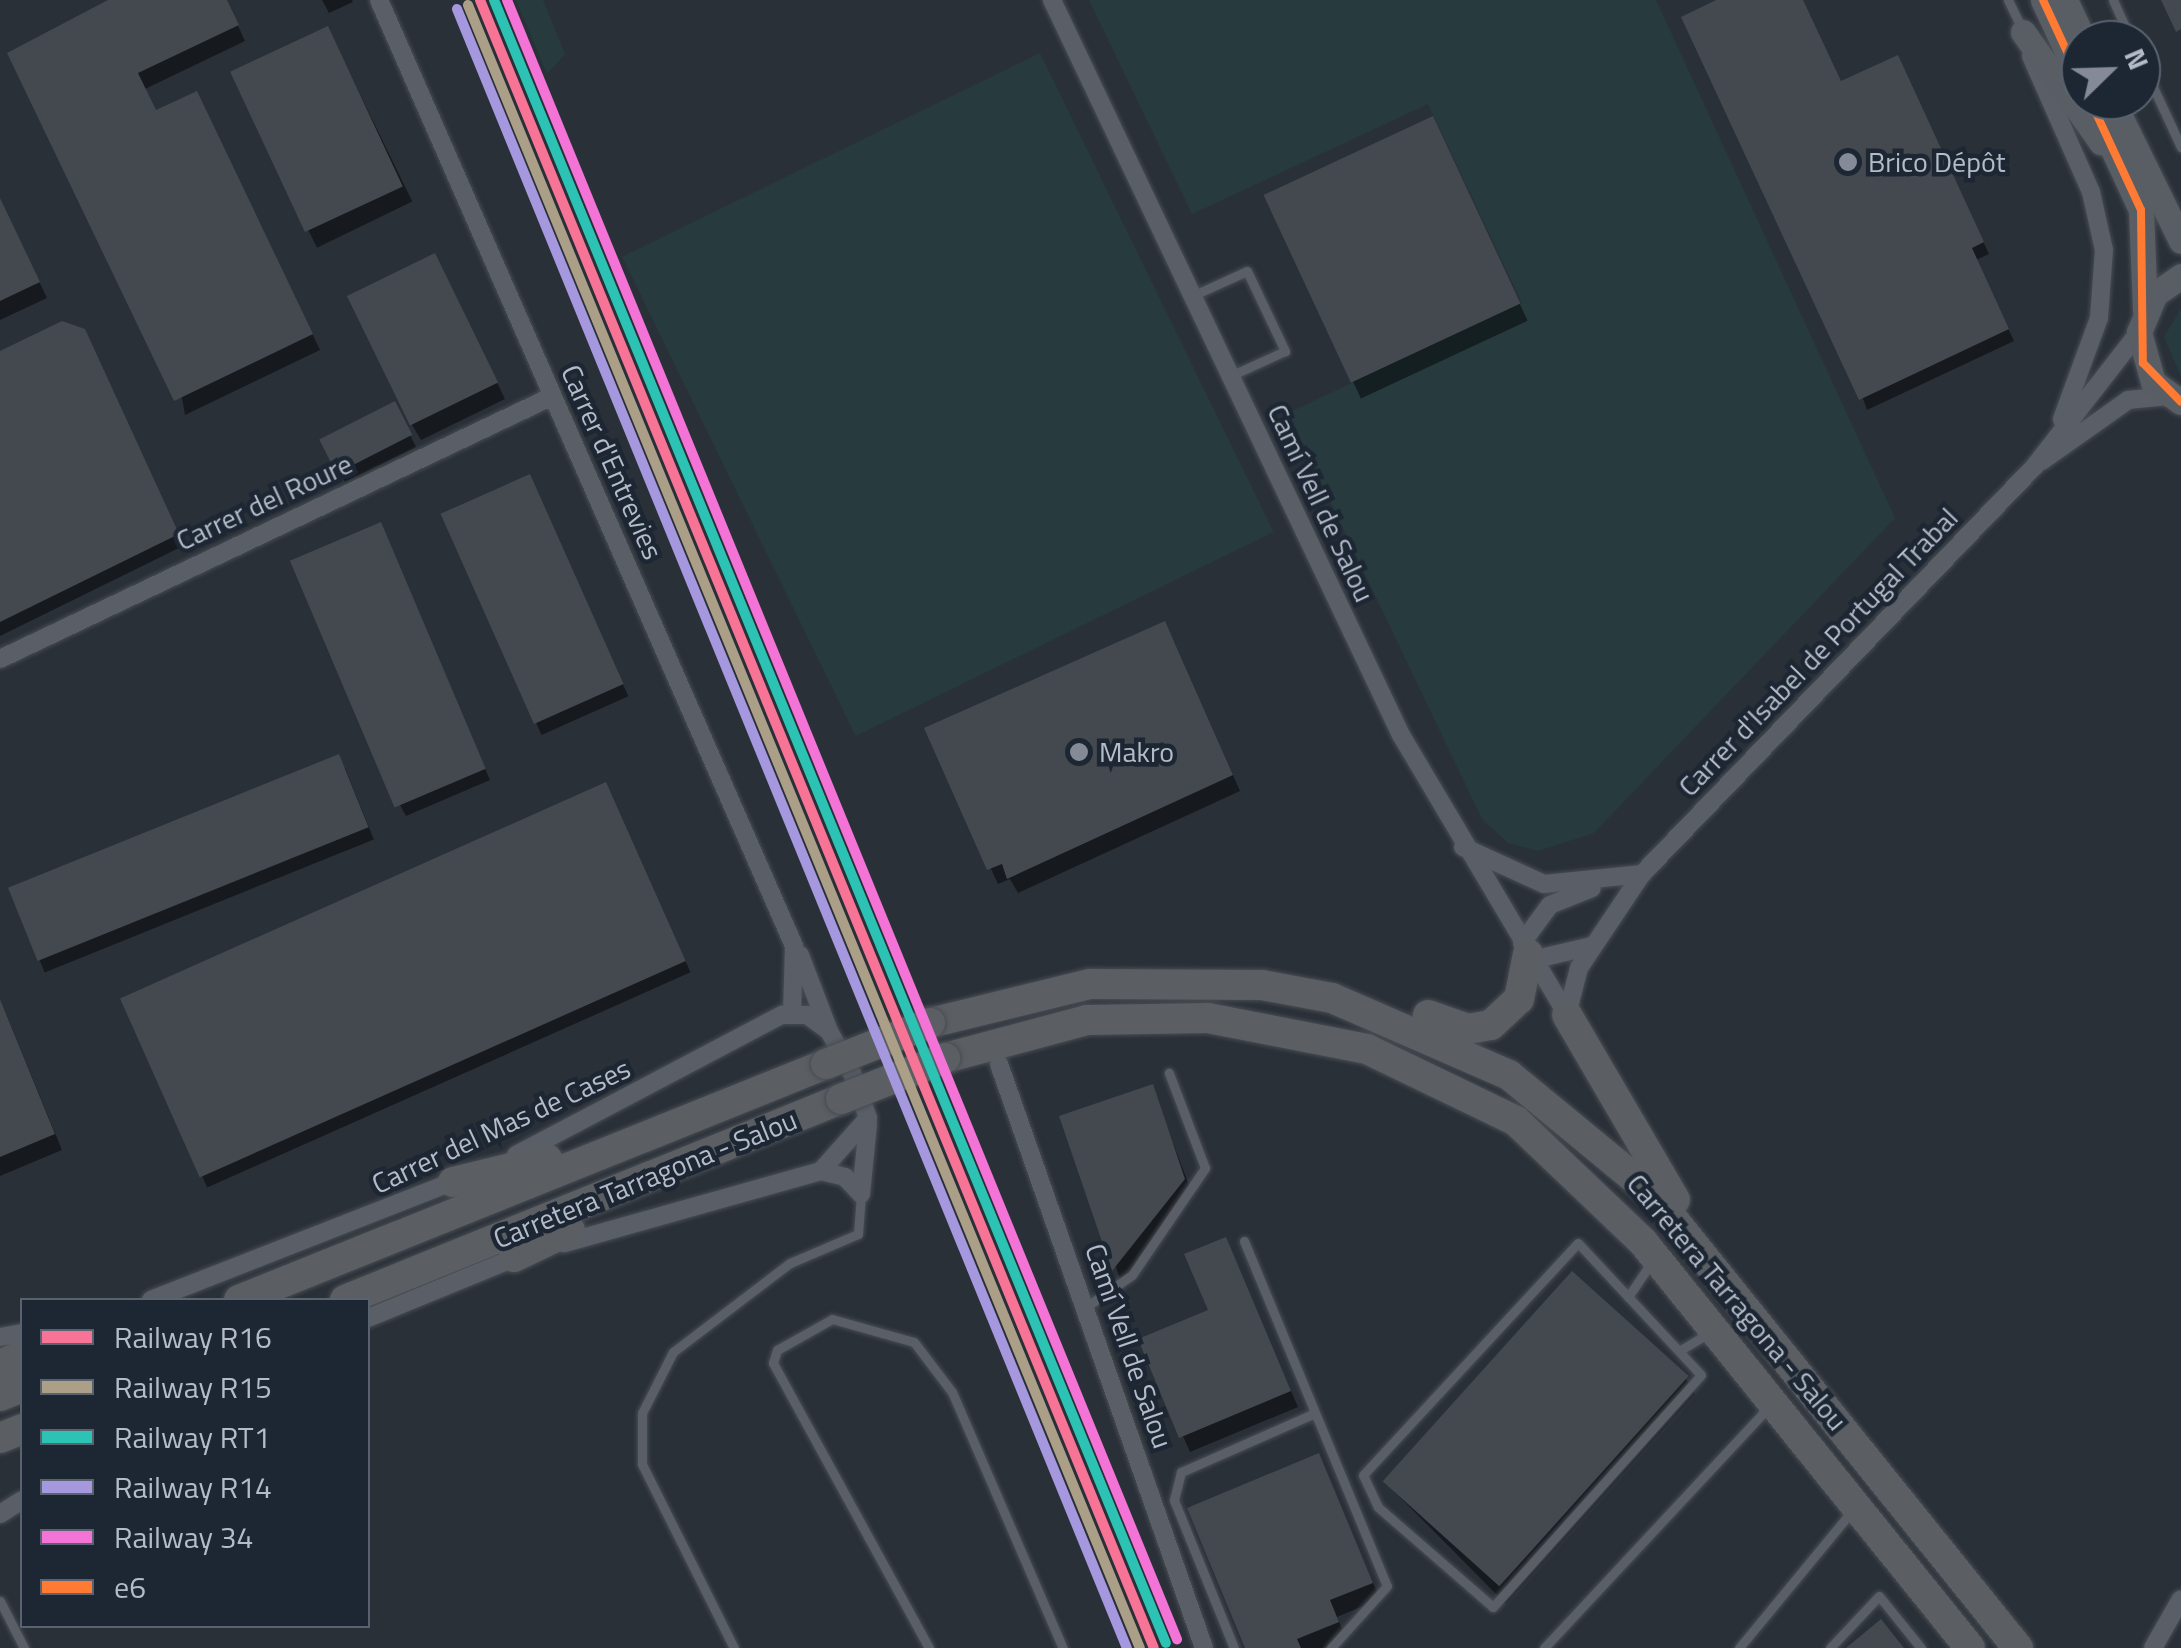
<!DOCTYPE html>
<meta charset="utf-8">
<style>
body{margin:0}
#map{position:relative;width:2181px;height:1648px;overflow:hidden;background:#2a3038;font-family:"Titillium Web",sans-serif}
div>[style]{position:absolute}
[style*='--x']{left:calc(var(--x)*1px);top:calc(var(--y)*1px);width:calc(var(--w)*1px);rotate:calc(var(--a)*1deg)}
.green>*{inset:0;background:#273a3e;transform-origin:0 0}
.shadow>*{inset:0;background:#0007;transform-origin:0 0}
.building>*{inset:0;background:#444950;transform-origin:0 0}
.roads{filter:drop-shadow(0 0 2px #484c53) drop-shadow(0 0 2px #484c53)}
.service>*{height:9px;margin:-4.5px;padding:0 4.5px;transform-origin:4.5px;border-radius:4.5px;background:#5a5e66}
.minor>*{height:18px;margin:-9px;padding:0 9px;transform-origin:9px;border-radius:9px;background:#5a5e66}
.secondary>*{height:25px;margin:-12.5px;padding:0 12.5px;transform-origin:12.5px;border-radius:12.5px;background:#595d64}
.trunk>*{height:30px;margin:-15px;padding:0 15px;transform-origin:15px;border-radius:15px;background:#5b5f64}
.bridges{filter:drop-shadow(0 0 2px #474c53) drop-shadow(0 0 2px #474c53)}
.trunk-bridge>*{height:30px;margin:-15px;padding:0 15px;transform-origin:15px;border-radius:15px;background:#5b5f64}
.bus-1>*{height:8px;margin:-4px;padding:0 4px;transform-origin:4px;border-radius:4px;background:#ff7a33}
.rail-1>*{height:10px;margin:-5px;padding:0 5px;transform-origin:5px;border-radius:5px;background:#f77496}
.rail-2>*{height:10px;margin:-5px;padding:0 5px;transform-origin:5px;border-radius:5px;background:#ab9f88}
.rail-3>*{height:10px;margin:-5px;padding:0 5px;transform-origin:5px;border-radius:5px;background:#2dc3b4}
.rail-4>*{height:10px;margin:-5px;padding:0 5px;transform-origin:5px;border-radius:5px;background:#a698df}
.rail-5>*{height:10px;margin:-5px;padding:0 5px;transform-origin:5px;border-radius:5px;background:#f373d6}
.dots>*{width:28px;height:28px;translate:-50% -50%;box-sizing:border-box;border:5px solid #1d2633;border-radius:50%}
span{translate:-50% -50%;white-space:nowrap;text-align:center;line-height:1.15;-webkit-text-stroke:9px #1d2633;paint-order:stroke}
.poi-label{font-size:28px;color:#b4bcc9}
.left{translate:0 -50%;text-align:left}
.street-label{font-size:28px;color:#b4bcc9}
.legend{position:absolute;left:20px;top:1298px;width:350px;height:330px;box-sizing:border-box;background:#1d2633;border:2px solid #59626f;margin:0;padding:12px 18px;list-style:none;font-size:30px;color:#b4bcc9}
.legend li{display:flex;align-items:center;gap:20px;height:50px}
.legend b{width:50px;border:2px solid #59626f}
.north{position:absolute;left:2061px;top:20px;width:100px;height:100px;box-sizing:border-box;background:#1d2633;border:2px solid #59626f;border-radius:50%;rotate:67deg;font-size:28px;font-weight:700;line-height:40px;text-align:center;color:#b4bcc9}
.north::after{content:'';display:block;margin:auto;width:35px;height:45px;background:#848b96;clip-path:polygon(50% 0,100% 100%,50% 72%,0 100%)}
</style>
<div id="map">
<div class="green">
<i style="clip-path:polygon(516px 0,543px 0,565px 54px,547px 74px)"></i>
<i style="clip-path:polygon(1089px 0,1656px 0,1895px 518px,1594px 833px,1538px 851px,1508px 843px,1482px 819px,1288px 413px,1522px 303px,1428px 104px,1192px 214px)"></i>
<i style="left:1040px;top:53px;width:533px;height:465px;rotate:64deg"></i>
<i style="clip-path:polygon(2181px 308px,2181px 376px,2164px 337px)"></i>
</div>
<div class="shadow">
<i style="clip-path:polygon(112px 0,226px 0,245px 41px,145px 89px,156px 113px,205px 109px,320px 350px,185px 415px)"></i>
<i style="clip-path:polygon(322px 0,352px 0,353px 2px,329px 13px)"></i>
<i style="clip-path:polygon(1722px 0,1802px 0,1841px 84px,1903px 69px,1989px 254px,1976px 260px,2014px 341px,1867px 410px)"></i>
<i style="left:336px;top:45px;width:174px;height:106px;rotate:64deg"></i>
<i style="left:1441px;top:135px;width:205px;height:184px;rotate:65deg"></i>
<i style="clip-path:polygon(0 200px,47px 298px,0 320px)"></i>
<i style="clip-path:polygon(443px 271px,505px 399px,421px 440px,412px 425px)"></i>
<i style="clip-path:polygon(90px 343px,183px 546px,0 636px,0 354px)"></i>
<i style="clip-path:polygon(400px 415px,416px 447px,345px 482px,322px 439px)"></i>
<i style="left:536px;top:489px;width:227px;height:95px;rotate:66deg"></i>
<i style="clip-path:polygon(386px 536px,490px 780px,406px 816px,400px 805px)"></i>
<i style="clip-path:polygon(1173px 639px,1240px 791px,1018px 893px,1010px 879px,998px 884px,927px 729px)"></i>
<i style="left:345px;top:768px;width:77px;height:355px;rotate:68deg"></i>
<i style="left:612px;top:796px;width:193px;height:529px;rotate:66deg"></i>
<i style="clip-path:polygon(0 999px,62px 1150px,0 1176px)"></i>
<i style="clip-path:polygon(1152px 1087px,1193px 1196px,1122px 1284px,1062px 1117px)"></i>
<i style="clip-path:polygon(1225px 1240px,1298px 1407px,1190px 1452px,1141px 1341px,1211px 1311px)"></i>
<i style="clip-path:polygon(1686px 1379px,1695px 1394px,1506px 1604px,1383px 1480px)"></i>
<i style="clip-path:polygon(1318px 1456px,1380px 1599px,1337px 1617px,1346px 1638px,1322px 1648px,1248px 1648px)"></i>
</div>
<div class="building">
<i style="clip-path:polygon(108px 0,227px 0,239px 25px,138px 73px,156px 110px,197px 91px,313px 334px,174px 401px,7px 53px)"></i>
<i style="clip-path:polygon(1716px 0,1803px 0,1841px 81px,1898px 55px,1984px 242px,1972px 248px,2009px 329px,1859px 400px,1681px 17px)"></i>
<i style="clip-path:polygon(2161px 0,2181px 0,2181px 29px,2176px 32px)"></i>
<i style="left:328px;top:26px;width:177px;height:108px;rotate:65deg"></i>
<i style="left:1433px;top:116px;width:207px;height:187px;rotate:65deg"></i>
<i style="clip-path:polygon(0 198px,40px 282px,0 301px)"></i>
<i style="left:435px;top:253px;width:144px;height:98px;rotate:64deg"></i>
<i style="clip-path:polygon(62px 321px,85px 329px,179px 534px,0 622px,0 351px)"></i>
<i style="left:395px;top:401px;width:38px;height:85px;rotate:63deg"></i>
<i style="left:530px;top:474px;width:230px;height:98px;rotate:66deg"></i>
<i style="left:381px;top:522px;width:268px;height:99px;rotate:67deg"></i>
<i style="clip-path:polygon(1165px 621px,1233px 775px,1007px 879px,1002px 864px,987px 870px,924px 728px)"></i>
<i style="left:339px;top:754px;width:79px;height:357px;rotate:68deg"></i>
<i style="left:606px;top:782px;width:196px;height:532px;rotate:66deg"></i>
<i style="clip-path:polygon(0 999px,55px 1134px,0 1157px)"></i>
<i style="clip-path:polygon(1153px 1084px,1185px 1179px,1112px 1271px,1059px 1116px)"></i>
<i style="clip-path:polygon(1226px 1237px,1291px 1391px,1179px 1438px,1138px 1339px,1208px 1310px,1184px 1254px)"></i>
<i style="left:1572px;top:1271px;width:157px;height:283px;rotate:42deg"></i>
<i style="clip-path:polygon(1319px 1453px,1373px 1583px,1330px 1600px,1339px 1622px,1297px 1639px,1301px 1648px,1245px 1648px,1187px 1508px)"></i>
<i style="clip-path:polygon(1881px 1619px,1904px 1648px,1846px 1648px)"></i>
</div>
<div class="roads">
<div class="service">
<i style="--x:2008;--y:0;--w:32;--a:64"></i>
<i style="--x:2113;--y:0;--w:44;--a:65.8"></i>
<i style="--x:2141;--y:61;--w:95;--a:65.1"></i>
<i style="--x:1192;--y:296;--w:60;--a:-24.4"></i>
<i style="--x:1247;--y:271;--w:89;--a:64.6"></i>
<i style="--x:1285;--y:351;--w:60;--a:155.6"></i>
<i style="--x:1244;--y:1241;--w:373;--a:67.5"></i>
<i style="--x:1387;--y:1586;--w:84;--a:132.1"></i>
<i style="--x:1578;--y:1243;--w:180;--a:47"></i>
<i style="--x:1701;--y:1375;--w:312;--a:131.9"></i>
<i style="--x:1493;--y:1607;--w:152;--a:-139"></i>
<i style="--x:1378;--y:1507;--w:35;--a:-115"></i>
<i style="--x:1363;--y:1475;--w:316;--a:-47.2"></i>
<i style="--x:1628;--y:1297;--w:41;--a:-55.9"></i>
<i style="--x:1086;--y:1307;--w:56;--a:-34.8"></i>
<i style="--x:1132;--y:1275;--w:130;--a:-55.7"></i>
<i style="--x:1205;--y:1168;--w:102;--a:-110.8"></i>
<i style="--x:1679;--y:1351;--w:37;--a:-31"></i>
<i style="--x:0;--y:1601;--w:53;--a:62.9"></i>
<i style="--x:734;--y:1648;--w:206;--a:-116.6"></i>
<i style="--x:642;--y:1464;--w:51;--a:-90"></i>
<i style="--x:642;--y:1413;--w:68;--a:-63.1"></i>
<i style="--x:673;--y:1352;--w:147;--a:-37.3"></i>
<i style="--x:790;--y:1263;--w:74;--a:-23.1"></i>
<i style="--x:858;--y:1234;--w:40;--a:-85.7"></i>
<i style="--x:929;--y:1648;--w:325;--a:-118.7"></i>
<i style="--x:773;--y:1363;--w:14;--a:-73"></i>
<i style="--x:777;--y:1350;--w:63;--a:-29.4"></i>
<i style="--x:832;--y:1319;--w:85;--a:15.7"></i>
<i style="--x:914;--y:1342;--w:63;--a:52.8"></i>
<i style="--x:952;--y:1392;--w:279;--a:66.6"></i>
<i style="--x:1234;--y:1648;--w:160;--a:-112.1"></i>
<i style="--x:1174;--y:1500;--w:29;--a:-76"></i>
<i style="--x:1181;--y:1472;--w:146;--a:-23.8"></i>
<i style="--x:1544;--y:1648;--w:328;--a:-47"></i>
<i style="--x:1739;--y:1648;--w:176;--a:-50.5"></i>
<i style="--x:1830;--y:1648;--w:71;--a:-46.7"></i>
<i style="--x:1879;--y:1596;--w:67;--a:51.1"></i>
</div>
<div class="minor">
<i style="--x:379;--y:0;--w:1033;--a:66.31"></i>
<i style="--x:794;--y:946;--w:69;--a:91.7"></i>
<i style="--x:1052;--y:0;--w:814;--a:64.6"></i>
<i style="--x:1401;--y:735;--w:326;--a:59.3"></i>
<i style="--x:2031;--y:56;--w:149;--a:66.2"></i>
<i style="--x:2091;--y:192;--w:59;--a:77.4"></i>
<i style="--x:2104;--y:250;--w:68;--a:94.2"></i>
<i style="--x:2099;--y:318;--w:108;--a:110.1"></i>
<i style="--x:2042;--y:461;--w:105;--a:-35.3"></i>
<i style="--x:2128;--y:400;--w:40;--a:-5.7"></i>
<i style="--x:0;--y:659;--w:612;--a:-25.44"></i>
<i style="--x:1463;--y:847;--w:89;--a:24.6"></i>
<i style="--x:1544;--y:884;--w:99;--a:-5.8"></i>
<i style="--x:1522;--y:943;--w:47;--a:-53.6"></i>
<i style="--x:1550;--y:905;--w:45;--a:-22"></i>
<i style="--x:800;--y:955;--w:81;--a:69.1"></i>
<i style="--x:1532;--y:960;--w:61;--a:-13.3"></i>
<i style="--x:1567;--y:1015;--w:49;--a:-75.7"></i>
<i style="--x:1579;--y:968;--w:113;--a:-56.2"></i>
<i style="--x:1642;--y:874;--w:565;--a:-46.08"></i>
<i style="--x:2034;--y:467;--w:171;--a:-52.1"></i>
<i style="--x:999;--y:1064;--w:619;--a:70.66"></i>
<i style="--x:516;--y:1155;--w:301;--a:-27.8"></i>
<i style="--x:782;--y:1015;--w:25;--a:0"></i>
<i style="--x:807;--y:1015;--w:27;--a:36"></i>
<i style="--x:829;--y:1031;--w:48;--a:61.3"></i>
<i style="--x:852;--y:1073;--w:48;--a:70.4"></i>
<i style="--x:868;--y:1118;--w:71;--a:131.6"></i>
<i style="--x:821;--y:1171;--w:267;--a:164.3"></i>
<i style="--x:821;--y:1171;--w:25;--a:14"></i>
<i style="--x:845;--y:1177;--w:23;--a:47"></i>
<i style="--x:861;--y:1194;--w:70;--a:-84.3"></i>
<i style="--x:151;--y:1300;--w:332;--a:-21.4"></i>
<i style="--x:368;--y:1318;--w:163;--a:-22.3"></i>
<i style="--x:0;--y:1337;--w:22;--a:-10"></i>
<i style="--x:0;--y:1514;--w:26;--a:-32"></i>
<i style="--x:2153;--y:1648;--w:56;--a:-60.3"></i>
</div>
<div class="secondary">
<i style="--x:2043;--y:0;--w:90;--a:65.1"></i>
<i style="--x:2065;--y:0;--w:44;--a:64.6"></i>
<i style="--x:2023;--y:32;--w:135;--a:54.7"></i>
<i style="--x:2090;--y:100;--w:121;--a:65.1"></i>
<i style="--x:2141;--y:210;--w:100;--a:87.7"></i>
<i style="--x:2112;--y:100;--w:157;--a:63.9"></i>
<i style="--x:2181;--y:276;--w:32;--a:145"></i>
<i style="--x:2155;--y:294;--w:41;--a:112.8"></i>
<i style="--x:2139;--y:332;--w:52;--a:74.4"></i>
<i style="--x:2153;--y:382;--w:34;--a:36"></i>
</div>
<div class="trunk">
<i style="--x:1428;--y:1015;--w:42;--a:19.3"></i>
<i style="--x:1468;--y:1029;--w:23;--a:-10"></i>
<i style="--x:1491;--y:1025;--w:38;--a:-43"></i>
<i style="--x:1519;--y:999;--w:46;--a:-78.7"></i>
<i style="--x:1567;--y:1015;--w:214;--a:59.7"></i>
<i style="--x:930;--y:1023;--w:165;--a:-13.7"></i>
<i style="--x:1090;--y:984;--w:172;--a:0.3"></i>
<i style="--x:1262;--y:985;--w:71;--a:10.5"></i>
<i style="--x:1332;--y:998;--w:193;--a:23.5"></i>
<i style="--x:1509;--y:1075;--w:185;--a:39.5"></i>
<i style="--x:1652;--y:1193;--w:584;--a:51.19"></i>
<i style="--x:945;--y:1058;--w:147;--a:-15"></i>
<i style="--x:1087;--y:1020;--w:121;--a:-0.9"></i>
<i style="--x:1208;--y:1018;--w:162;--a:11"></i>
<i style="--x:1367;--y:1049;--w:165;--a:25.8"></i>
<i style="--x:1516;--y:1121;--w:175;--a:43.6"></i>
<i style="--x:1643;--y:1242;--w:521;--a:51.15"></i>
<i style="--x:453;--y:1182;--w:97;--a:-13.7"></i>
<i style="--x:514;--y:1257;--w:62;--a:-25.7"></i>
<i style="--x:239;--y:1300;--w:633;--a:-21.9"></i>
<i style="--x:345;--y:1300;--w:535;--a:-22.06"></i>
<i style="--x:0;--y:1365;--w:24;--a:-24"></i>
<i style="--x:0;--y:1396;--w:24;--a:-22"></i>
<i style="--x:0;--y:1438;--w:24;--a:-22"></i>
</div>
</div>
<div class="bridges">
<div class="trunk-bridge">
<i style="--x:826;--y:1064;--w:112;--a:-21.5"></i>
<i style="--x:841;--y:1099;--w:112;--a:-21.5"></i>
</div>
</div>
<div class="bus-1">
<i style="--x:2043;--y:0;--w:90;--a:65.1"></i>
<i style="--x:2090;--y:100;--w:121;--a:65.1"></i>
<i style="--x:2141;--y:210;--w:153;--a:89.3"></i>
<i style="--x:2143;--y:363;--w:54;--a:45.7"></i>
</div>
<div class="rail-1">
<i style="--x:480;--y:0;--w:1780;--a:67.76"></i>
</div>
<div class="rail-2">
<i style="--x:468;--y:5;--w:1775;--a:67.76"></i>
</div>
<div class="rail-3">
<i style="--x:494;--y:0;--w:1775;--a:67.76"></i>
</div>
<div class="rail-4">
<i style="--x:457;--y:9;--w:1771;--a:67.77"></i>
</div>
<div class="rail-5">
<i style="--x:507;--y:0;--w:1771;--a:67.77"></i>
</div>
<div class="dots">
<i style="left:1848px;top:162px;background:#848b96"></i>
<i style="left:1079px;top:752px;background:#848b96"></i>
</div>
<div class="poi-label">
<span class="left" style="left:1868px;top:162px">Brico Dépôt</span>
<span class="left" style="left:1099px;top:752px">Makro</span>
</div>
<div class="street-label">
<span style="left:612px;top:462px;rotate:66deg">Carrer d'Entrevies</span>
<span style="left:264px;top:502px;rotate:-25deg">Carrer del Roure</span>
<span style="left:1321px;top:503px;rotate:65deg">Camí Vell de Salou</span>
<span style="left:1818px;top:652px;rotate:-46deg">Carrer d'Isabel de Portugal Trabal</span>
<span style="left:501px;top:1126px;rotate:-25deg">Carrer del Mas de Cases</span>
<span style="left:645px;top:1179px;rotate:-22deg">Carretera Tarragona - Salou</span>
<span style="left:1737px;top:1302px;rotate:50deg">Carretera Tarragona - Salou</span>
<span style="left:1129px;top:1346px;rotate:71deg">Camí Vell de Salou</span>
</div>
<ul class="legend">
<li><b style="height:12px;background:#f77496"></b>Railway R16</li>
<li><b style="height:12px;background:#ab9f88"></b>Railway R15</li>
<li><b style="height:12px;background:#2dc3b4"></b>Railway RT1</li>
<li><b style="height:12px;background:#a698df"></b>Railway R14</li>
<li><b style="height:12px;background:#f373d6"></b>Railway 34</li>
<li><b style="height:12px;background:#ff7a33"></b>e6</li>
</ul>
<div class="north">N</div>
</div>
